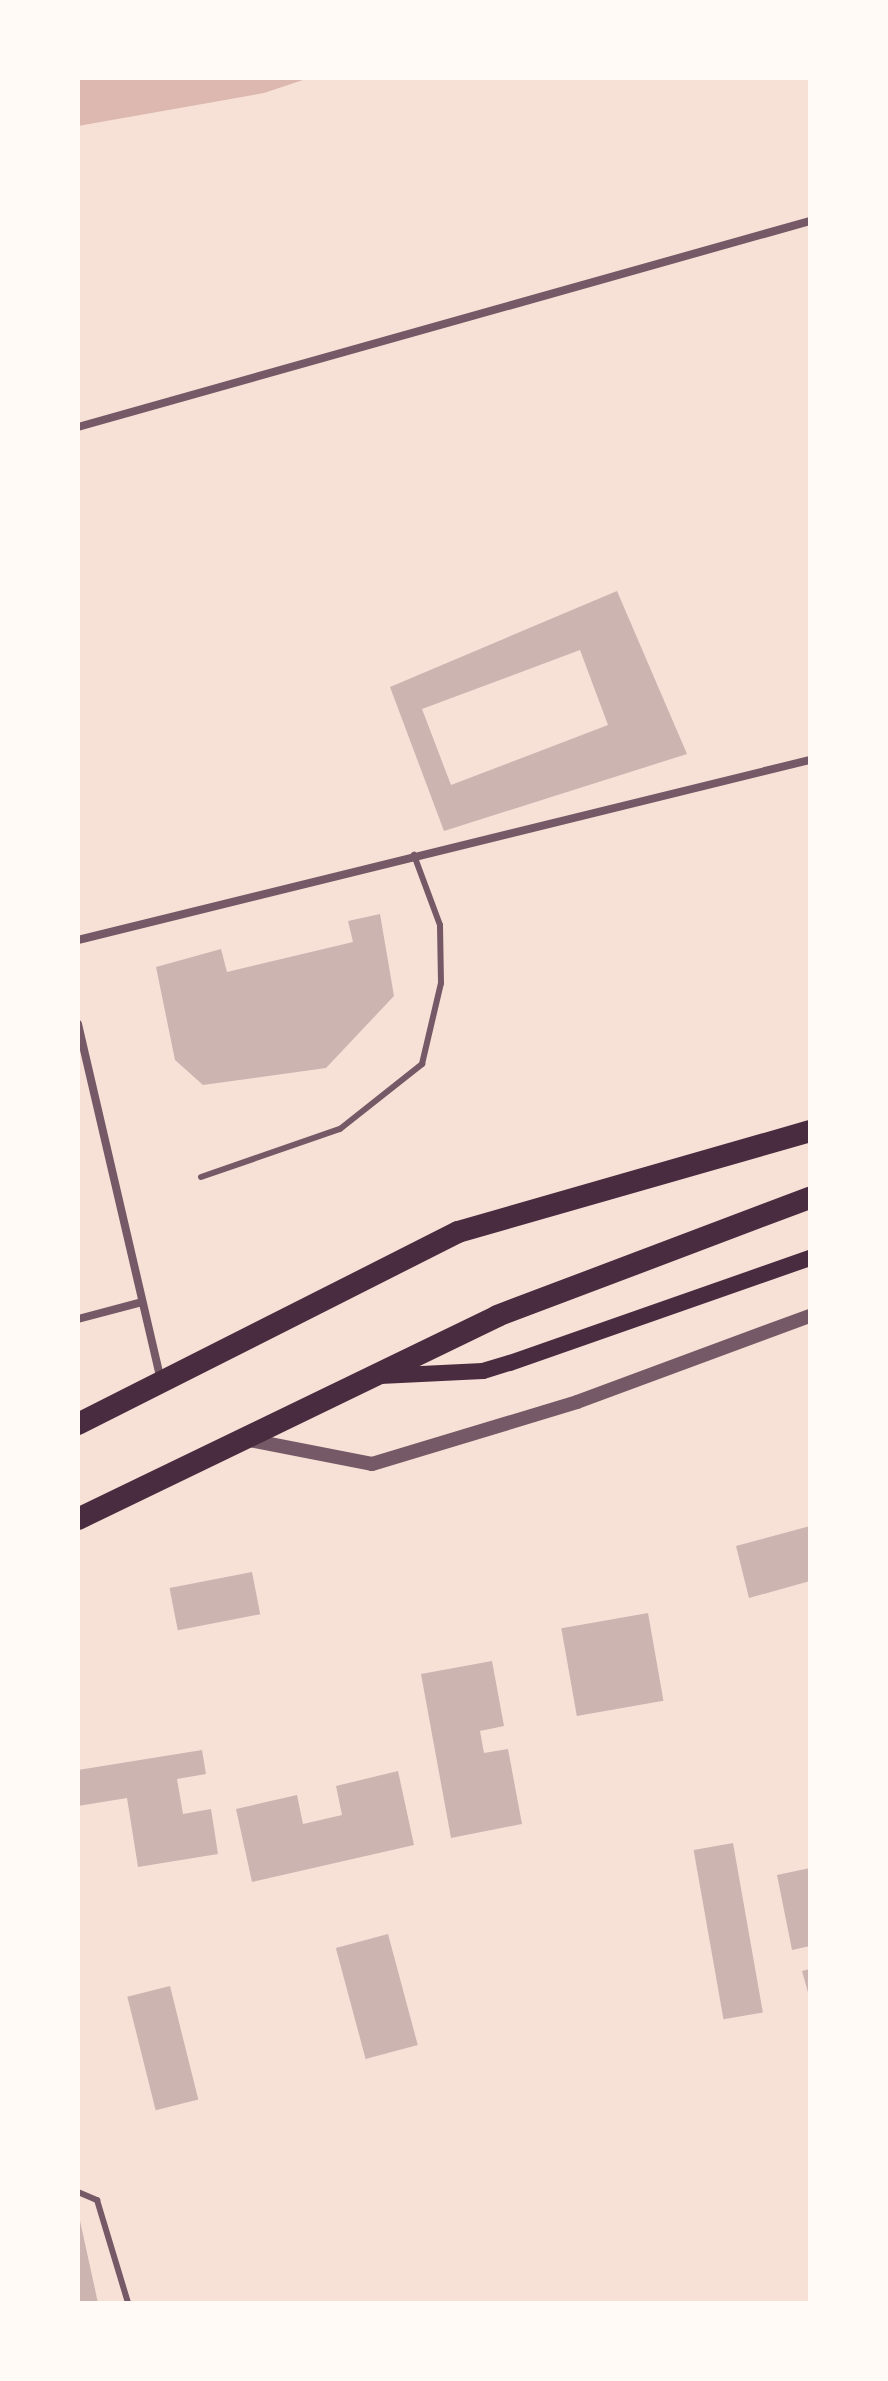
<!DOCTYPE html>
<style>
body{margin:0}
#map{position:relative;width:888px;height:2381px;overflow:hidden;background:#f7e1d7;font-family:Signika,sans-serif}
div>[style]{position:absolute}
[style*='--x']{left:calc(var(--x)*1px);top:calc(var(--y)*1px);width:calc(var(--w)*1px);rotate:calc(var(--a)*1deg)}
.water>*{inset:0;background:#dcb8b0}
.building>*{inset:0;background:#ccb4b1;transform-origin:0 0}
.service>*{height:6px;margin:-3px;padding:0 3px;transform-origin:3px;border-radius:3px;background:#755966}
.minor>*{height:8px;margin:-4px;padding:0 4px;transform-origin:4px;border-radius:4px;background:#755966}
.tertiary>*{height:14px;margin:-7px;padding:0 7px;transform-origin:7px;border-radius:7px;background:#755966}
.secondary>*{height:16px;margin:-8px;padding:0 8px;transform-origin:8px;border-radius:8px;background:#4a2c40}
.trunk>*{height:22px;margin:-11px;padding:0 11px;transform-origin:11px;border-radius:11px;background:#4a2c40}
span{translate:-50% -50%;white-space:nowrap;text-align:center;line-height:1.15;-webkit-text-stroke:6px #fffaf5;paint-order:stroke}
.frame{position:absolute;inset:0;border:80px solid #fffaf5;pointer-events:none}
</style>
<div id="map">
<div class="water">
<i style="clip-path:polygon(78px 78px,309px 78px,264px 93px,78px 126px)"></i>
</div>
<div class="building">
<i style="clip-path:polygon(evenodd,617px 591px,687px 754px,444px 831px,390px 687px,617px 591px,580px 650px,608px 725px,451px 785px,422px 709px,580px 650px)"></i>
<i style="clip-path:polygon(380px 914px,394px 996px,326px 1068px,203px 1085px,175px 1060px,156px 967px,221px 949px,227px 972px,353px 942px,348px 921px)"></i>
<i style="clip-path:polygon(810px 1526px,810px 1581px,749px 1598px,736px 1546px)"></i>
<i style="left:252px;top:1572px;width:43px;height:84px;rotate:79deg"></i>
<i style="left:648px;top:1613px;width:89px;height:88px;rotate:80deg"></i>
<i style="clip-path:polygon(492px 1661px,504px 1726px,480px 1731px,484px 1753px,508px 1749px,522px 1824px,451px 1838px,421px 1674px)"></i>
<i style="clip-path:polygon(202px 1750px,206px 1774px,177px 1779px,183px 1814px,211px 1809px,218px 1854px,138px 1867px,127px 1798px,78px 1806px,78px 1770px)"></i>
<i style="clip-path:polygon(398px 1771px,414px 1845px,252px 1882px,236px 1809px,297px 1795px,303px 1824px,342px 1815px,336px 1786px)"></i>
<i style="left:733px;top:1843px;width:172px;height:40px;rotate:80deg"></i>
<i style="clip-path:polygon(810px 1868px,810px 1946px,792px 1950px,777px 1875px)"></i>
<i style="left:388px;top:1934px;width:115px;height:54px;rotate:75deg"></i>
<i style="clip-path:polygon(810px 1969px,810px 1996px,809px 1996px,802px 1971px)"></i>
<i style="left:170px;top:1986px;width:117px;height:44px;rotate:76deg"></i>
<i style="clip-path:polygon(78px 2216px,79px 2216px,98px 2303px,78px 2303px)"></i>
</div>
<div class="service">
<i style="--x:201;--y:1177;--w:147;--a:-19.1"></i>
<i style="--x:340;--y:1129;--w:105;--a:-38.4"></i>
<i style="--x:422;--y:1064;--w:83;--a:-76.8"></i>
<i style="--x:441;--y:983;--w:58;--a:-91"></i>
<i style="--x:440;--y:925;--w:75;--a:-110.4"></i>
<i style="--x:78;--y:2192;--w:21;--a:23"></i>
<i style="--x:97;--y:2200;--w:108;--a:73.2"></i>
</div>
<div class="minor">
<i style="--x:78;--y:427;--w:760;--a:-15.72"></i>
<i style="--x:78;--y:940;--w:754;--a:-13.82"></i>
<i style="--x:78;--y:1024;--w:367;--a:76.9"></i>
<i style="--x:78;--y:1319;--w:66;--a:-14.9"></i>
</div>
<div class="tertiary">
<i style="--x:249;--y:1440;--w:125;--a:11"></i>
<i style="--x:372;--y:1464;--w:214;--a:-16.8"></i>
<i style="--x:577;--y:1402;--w:248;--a:-20.3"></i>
</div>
<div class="secondary">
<i style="--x:380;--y:1376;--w:103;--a:-2.8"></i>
<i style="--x:483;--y:1371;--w:28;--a:-17"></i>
<i style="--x:510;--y:1363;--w:318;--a:-19.3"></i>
</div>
<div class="trunk">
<i style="--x:78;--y:1424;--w:426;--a:-26.8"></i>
<i style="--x:458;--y:1232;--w:366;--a:-16"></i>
<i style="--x:78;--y:1519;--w:466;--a:-25.8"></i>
<i style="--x:497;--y:1316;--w:335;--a:-20.7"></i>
</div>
<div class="frame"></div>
</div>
